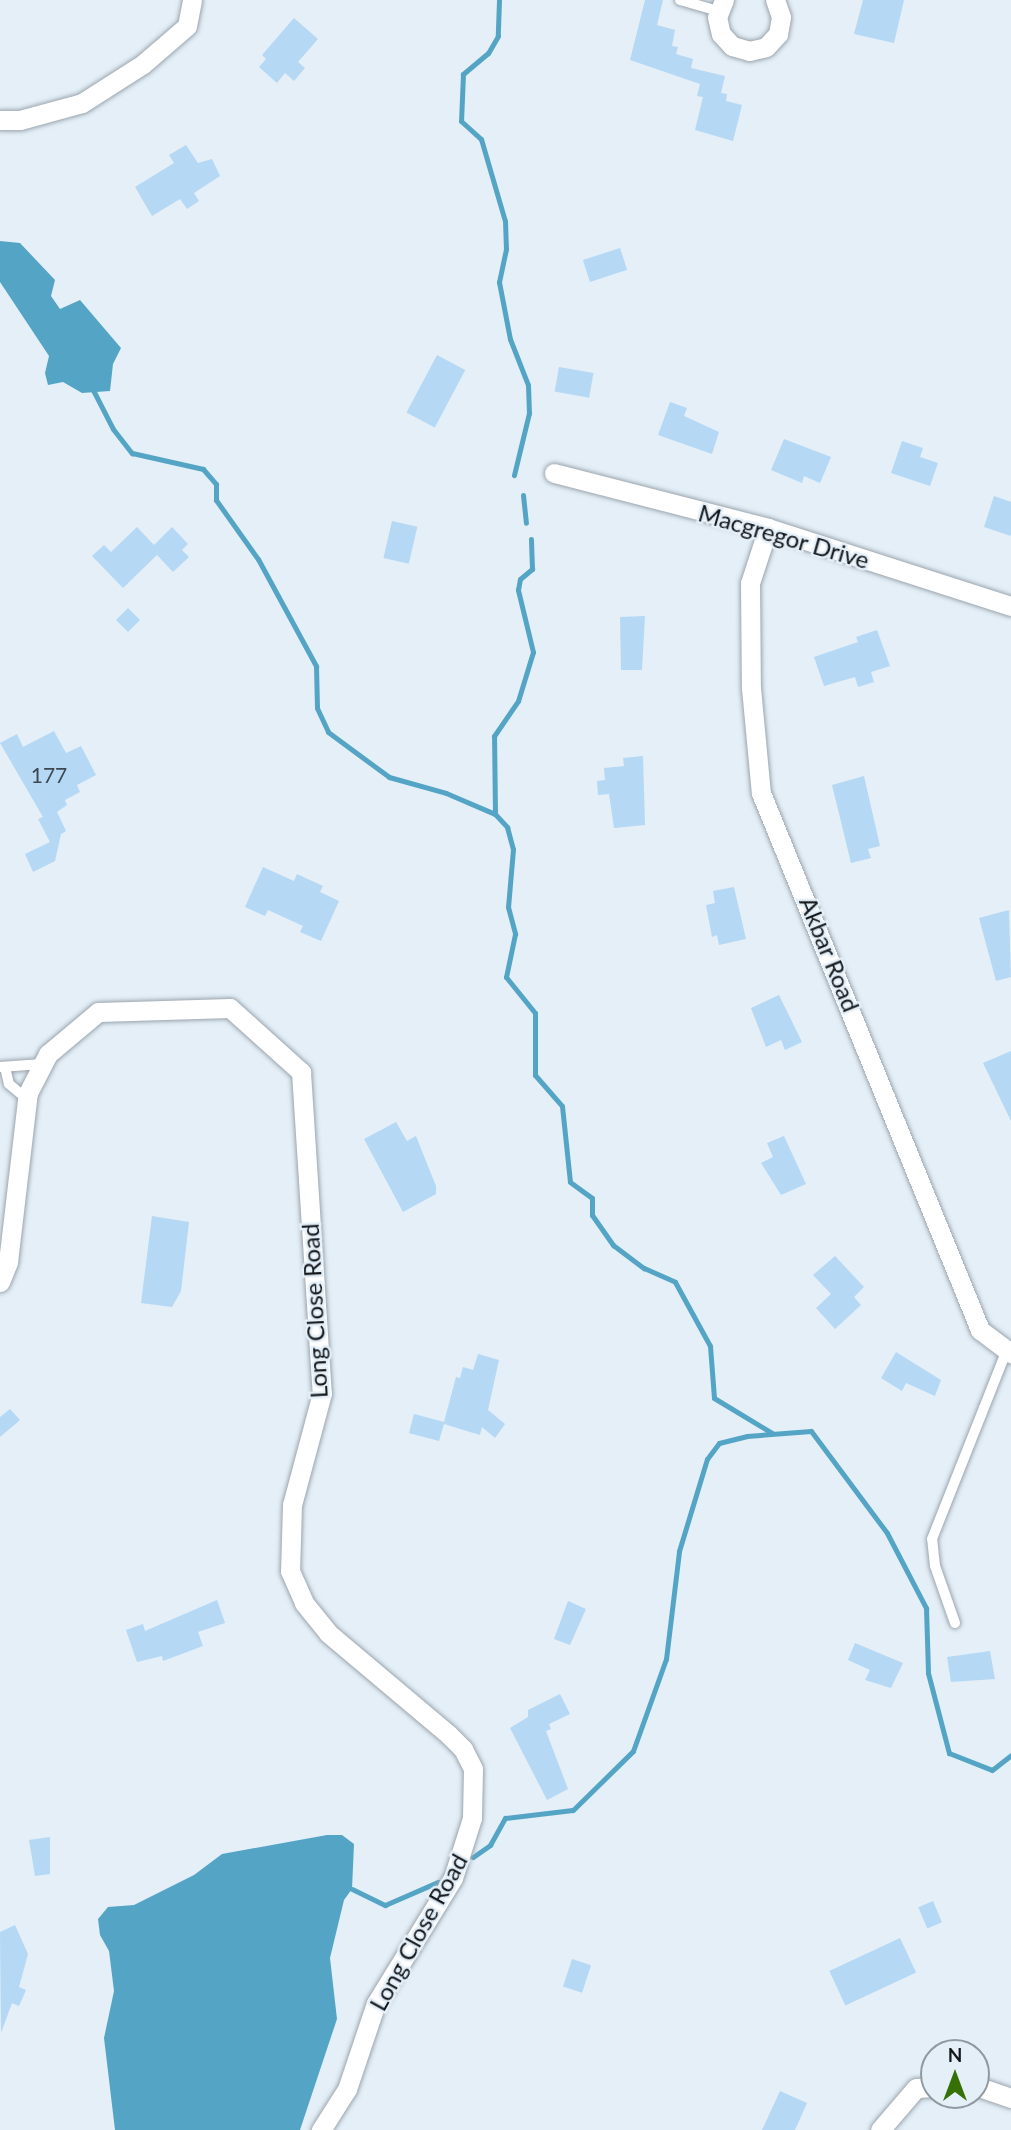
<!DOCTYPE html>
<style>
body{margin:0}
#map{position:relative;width:1011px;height:2130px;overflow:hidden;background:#e4eff8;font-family:Lato,sans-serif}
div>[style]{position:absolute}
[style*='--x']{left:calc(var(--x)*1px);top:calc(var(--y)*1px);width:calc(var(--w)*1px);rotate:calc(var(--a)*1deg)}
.water>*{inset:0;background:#54a5c5}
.stream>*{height:5px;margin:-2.5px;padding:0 2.5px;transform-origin:2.5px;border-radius:2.5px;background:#54a5c5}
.building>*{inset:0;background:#b5d8f5;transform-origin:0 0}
.roads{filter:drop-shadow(0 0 2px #9ba5ad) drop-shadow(0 0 2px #9ba5ad)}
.lane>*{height:10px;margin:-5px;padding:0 5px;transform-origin:5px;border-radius:5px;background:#fff}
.street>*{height:19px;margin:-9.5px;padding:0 9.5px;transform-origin:9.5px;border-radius:9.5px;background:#fff}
span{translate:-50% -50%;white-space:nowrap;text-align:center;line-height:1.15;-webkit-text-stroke:5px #e4eff8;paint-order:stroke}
.number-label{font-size:21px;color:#3c4751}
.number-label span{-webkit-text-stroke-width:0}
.street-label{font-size:24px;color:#13171a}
.north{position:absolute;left:920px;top:2039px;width:70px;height:70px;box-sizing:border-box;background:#e4eff8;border:2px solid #90999f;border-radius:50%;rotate:0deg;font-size:19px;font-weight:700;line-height:28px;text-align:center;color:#13171a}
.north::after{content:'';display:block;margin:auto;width:24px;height:32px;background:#357104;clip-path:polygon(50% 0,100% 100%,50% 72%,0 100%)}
</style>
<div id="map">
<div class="water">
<i style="clip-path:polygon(0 241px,20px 243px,55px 280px,51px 296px,60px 309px,80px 300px,121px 348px,113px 364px,110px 391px,82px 393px,63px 382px,48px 385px,45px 373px,49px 356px,0 282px)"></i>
<i style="clip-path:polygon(327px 1835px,342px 1835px,354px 1844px,352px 1889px,344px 1900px,330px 1958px,337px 2019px,300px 2130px,115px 2130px,104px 2038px,114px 1991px,109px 1951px,100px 1935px,98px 1919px,108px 1907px,134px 1905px,194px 1875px,222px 1854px)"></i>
</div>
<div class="stream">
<i style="--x:499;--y:0;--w:36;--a:92"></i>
<i style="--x:498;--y:36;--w:20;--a:120"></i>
<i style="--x:488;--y:53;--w:33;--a:140"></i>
<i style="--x:463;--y:74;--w:47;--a:92.4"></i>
<i style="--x:461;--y:121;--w:27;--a:42"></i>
<i style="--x:481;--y:139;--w:85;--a:73.7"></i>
<i style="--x:505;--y:221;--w:28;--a:88"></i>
<i style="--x:506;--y:249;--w:34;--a:102"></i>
<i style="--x:499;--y:282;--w:58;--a:79.1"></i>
<i style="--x:510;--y:339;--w:49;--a:68.6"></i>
<i style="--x:528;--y:385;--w:28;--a:88"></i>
<i style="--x:529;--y:413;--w:64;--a:103.6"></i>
<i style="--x:92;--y:388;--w:46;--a:62.9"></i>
<i style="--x:113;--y:429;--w:31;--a:52"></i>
<i style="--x:132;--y:453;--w:73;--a:12.7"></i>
<i style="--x:203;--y:469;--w:20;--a:49"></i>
<i style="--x:216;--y:484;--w:16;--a:90"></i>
<i style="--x:216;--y:500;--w:72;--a:54.6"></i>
<i style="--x:258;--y:559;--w:122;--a:61.5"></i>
<i style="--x:316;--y:666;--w:42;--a:88.6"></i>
<i style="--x:317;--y:708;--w:26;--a:65"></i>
<i style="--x:328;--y:732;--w:76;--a:36.4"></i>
<i style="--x:389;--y:777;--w:59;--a:15.7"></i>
<i style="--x:446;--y:793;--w:53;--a:23.2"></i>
<i style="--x:495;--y:814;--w:18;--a:47"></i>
<i style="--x:507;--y:827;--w:23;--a:75"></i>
<i style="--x:513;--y:849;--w:58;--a:94.9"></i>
<i style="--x:508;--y:907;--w:28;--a:75"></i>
<i style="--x:515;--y:934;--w:44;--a:101.8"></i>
<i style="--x:506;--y:977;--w:46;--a:51.1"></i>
<i style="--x:535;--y:1013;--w:62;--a:90"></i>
<i style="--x:535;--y:1075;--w:41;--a:48.9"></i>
<i style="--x:562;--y:1106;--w:76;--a:84"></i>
<i style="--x:570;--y:1182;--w:27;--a:36"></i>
<i style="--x:592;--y:1198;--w:17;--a:90"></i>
<i style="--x:592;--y:1215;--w:37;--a:55"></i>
<i style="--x:613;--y:1245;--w:39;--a:37"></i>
<i style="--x:644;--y:1268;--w:34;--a:24"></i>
<i style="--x:675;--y:1282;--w:73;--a:61.3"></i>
<i style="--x:710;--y:1346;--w:52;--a:85.6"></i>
<i style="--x:714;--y:1398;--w:68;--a:31.1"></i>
<i style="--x:523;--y:495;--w:28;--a:84"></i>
<i style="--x:495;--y:814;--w:78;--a:-90.7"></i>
<i style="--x:494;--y:736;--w:42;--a:-55.6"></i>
<i style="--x:518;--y:701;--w:51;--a:-73"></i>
<i style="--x:533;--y:652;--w:64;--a:-103.6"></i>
<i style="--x:518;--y:590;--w:11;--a:-80"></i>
<i style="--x:520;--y:579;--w:16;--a:-40"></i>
<i style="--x:532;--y:569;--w:30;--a:-92"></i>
<i style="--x:473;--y:1857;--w:21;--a:-35"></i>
<i style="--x:490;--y:1845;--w:31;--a:-61"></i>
<i style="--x:505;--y:1818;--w:68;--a:-6.7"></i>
<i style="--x:573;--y:1810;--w:84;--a:-44.5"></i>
<i style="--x:633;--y:1751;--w:98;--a:-70.3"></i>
<i style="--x:666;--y:1659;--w:109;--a:-83.1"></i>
<i style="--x:679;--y:1551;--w:96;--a:-73.1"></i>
<i style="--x:707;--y:1459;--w:20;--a:-53"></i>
<i style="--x:719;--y:1443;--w:29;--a:-14"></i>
<i style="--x:747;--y:1436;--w:64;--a:-4.5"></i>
<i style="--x:811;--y:1431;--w:127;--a:53.3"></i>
<i style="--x:887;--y:1533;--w:85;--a:62.5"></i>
<i style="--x:926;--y:1608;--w:65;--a:88.2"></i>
<i style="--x:928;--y:1673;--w:83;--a:75.3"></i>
<i style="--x:949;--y:1753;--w:46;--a:21.6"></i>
<i style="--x:992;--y:1770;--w:24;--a:-38"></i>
<i style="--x:352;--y:1889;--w:37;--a:26"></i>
<i style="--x:385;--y:1905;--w:58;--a:-23.5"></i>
</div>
<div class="building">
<i style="clip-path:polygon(645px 0,663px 0,657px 25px,675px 30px,672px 46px,678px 47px,676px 54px,693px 59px,691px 68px,725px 76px,721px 93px,727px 94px,726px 101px,742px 105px,733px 141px,695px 130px,703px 97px,697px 96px,700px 84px,630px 60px)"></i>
<i style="clip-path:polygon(863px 0,904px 0,894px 43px,854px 34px)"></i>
<i style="clip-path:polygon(294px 18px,318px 39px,298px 62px,305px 68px,294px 81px,285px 73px,277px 83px,259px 67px,266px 59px,262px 55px)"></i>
<i style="clip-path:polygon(186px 145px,198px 163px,212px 159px,220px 176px,194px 193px,199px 201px,187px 209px,180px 199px,152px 216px,135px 187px,174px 163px,169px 155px)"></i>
<i style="left:620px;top:248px;width:23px;height:39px;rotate:72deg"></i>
<i style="left:437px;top:355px;width:32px;height:65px;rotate:28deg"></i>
<i style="left:559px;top:367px;width:35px;height:25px;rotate:10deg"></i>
<i style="clip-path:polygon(670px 402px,687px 408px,684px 416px,719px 432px,712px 454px,658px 435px)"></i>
<i style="clip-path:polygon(784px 439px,831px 457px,820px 483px,804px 476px,802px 483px,771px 470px)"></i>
<i style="clip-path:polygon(902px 441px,923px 448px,920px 457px,938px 463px,930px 486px,891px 473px)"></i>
<i style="clip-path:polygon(994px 496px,1011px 502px,1011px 536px,984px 527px)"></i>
<i style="left:392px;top:521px;width:26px;height:38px;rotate:13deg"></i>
<i style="clip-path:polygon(137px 527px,154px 545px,172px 527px,188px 544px,182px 550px,189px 557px,173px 572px,157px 555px,123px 588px,92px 556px,104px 545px,111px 552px)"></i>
<i style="left:128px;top:608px;width:17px;height:17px;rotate:45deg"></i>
<i style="clip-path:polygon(645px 616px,642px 670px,621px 670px,620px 617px)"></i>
<i style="clip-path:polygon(877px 630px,890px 666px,871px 672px,874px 682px,858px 687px,855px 677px,824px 686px,814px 657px,858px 642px,856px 637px)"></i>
<i style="clip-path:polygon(54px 731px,66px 753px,81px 746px,96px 775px,77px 785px,80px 792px,65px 800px,67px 805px,57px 812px,66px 831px,61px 834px,55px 861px,33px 872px,25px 854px,50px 842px,38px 819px,43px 817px,0 743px,17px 734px,23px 747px)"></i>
<i style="clip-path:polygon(643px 756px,645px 825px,614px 828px,609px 794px,598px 795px,597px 781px,605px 780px,604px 768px,624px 766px,623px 758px)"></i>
<i style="clip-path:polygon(864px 776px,880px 846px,868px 849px,871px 858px,851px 863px,832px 785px)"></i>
<i style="clip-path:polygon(263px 867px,294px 881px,297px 874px,323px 886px,320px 892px,339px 901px,321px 941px,300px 932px,303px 926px,268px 910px,265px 916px,245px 907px)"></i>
<i style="clip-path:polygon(734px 887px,746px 939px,719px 945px,717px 935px,712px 937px,706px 905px,715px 903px,713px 891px)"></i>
<i style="clip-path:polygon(1009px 910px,1011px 977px,996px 981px,979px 918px)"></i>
<i style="clip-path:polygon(779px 995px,802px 1042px,785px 1050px,781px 1040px,766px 1047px,751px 1008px)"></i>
<i style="clip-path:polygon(1011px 1051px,1011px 1121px,983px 1063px)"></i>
<i style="clip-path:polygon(396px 1122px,407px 1141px,416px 1136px,436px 1186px,436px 1194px,403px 1212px,364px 1139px)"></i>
<i style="clip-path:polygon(784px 1136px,806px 1184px,781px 1195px,761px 1163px,773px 1157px,767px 1143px)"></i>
<i style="clip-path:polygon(152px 1216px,189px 1222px,181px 1291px,172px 1307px,141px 1303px)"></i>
<i style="clip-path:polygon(835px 1256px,864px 1287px,854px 1297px,861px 1305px,835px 1329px,816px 1308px,831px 1294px,813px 1275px)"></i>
<i style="clip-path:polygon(896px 1352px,941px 1380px,935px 1396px,906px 1383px,902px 1391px,881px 1378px)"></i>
<i style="clip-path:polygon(478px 1354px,499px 1360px,488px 1410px,505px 1424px,495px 1438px,482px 1427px,480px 1435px,444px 1424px,439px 1441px,409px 1433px,414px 1414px,444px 1422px,456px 1377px,460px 1378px,463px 1367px,473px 1370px)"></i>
<i style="clip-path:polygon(10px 1409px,20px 1420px,0 1437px,0 1417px)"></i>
<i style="clip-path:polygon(217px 1600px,225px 1623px,198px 1632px,203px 1646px,163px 1661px,162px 1656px,137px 1662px,126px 1630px,143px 1624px,145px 1631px)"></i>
<i style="clip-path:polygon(568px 1601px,586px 1609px,570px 1645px,554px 1639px)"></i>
<i style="clip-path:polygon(855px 1643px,903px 1663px,891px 1688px,865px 1680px,870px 1670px,848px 1660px)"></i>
<i style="clip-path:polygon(990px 1651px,995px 1679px,951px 1682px,947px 1657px)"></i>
<i style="clip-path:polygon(560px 1694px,570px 1714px,549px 1724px,551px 1729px,546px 1731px,568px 1789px,547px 1800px,510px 1728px,528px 1717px,528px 1710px)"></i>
<i style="clip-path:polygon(50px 1837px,50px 1874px,35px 1876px,29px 1840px)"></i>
<i style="left:933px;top:1901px;width:23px;height:16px;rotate:67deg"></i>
<i style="clip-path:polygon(15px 1925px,28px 1954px,19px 1987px,26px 1990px,19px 2006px,12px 2003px,1px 2033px,0 1932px)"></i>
<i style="left:900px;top:1938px;width:38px;height:78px;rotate:65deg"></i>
<i style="left:572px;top:1959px;width:20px;height:29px;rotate:18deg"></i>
<i style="clip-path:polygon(780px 2091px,807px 2103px,795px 2130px,762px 2130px)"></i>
</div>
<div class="roads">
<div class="lane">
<i style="--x:680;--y:0;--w:40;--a:16"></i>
<i style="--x:0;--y:1067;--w:42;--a:-4.1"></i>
<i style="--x:5;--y:1067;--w:17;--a:77"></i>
<i style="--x:9;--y:1084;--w:23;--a:40"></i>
<i style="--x:955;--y:1623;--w:60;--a:-109.3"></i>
<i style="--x:935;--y:1566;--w:27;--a:-96"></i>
<i style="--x:932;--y:1539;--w:203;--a:-68.4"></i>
</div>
<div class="street">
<i style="--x:724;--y:0;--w:18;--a:112"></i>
<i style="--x:717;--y:17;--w:17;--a:77"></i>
<i style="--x:721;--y:34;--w:16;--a:47"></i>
<i style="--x:732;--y:46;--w:18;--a:16"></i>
<i style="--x:749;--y:51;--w:17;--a:-13"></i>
<i style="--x:766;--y:47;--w:18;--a:-47"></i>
<i style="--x:778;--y:34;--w:17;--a:-80"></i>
<i style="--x:781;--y:17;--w:18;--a:-109"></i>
<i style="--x:0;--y:120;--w:20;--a:0"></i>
<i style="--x:20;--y:120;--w:64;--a:-15.3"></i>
<i style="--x:82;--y:103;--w:72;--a:-32.6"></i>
<i style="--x:143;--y:64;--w:58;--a:-40.8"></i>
<i style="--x:187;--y:26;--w:26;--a:-79"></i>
<i style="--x:554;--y:473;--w:221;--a:14.4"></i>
<i style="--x:768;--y:528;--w:255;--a:17.8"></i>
<i style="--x:768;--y:528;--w:58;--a:108.1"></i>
<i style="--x:750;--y:583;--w:105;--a:89.5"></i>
<i style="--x:751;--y:688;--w:105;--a:84.6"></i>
<i style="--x:761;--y:793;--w:580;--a:67.81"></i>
<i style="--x:980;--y:1330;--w:39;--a:37"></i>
<i style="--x:0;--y:1282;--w:22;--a:-68"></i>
<i style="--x:8;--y:1262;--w:170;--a:-83.3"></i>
<i style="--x:28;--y:1093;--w:44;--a:-62.9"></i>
<i style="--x:48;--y:1054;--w:65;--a:-40"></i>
<i style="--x:98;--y:1012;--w:132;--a:-1.7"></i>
<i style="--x:230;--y:1008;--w:96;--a:42"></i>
<i style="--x:301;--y:1072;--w:322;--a:86.3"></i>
<i style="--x:322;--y:1393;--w:116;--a:105"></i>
<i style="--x:292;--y:1505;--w:66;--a:91.7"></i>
<i style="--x:290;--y:1571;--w:35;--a:66"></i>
<i style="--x:304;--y:1603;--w:38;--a:51"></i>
<i style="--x:328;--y:1633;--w:158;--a:40.1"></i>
<i style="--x:449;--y:1735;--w:20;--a:45"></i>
<i style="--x:463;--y:1749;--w:22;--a:63"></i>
<i style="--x:473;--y:1769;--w:49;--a:91.2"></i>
<i style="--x:472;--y:1818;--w:63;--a:107.6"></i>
<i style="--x:453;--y:1878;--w:147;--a:121.6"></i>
<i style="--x:376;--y:2003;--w:91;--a:108.6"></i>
<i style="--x:347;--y:2089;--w:49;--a:122.4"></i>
<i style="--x:976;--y:2086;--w:37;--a:19"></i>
<i style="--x:880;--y:2130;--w:55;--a:-49.4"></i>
<i style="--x:916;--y:2088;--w:18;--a:-3"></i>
</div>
</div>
<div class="number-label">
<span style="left:49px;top:775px">177</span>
</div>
<div class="street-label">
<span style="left:784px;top:536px;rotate:16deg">Macgregor Drive</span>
<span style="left:830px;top:954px;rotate:68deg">Akbar Road</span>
<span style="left:314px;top:1311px;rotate:-93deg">Long Close Road</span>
<span style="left:418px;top:1932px;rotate:-61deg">Long Close Road</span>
</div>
<div class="north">N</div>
</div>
